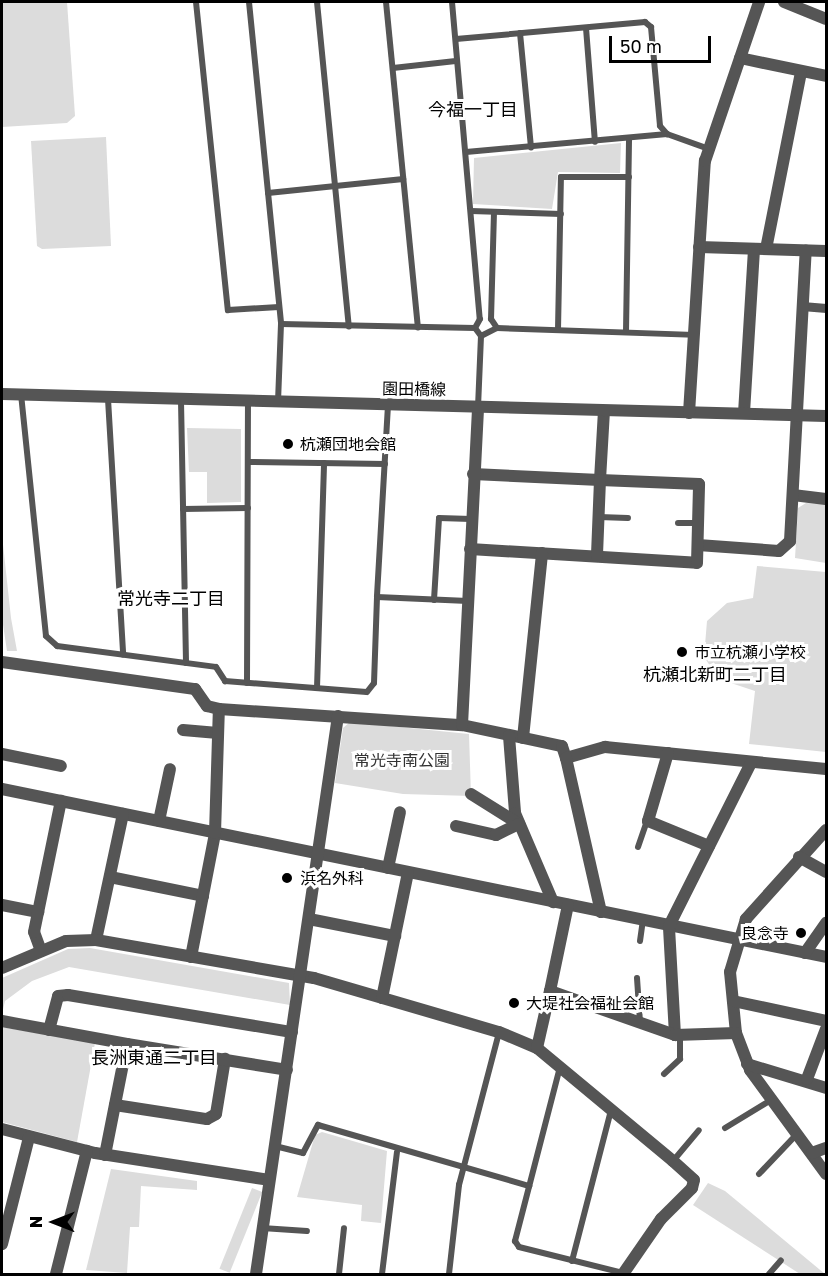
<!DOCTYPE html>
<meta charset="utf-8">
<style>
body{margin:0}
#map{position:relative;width:828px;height:1276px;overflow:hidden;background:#fff;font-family:"Golos Text","Noto Sans JP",sans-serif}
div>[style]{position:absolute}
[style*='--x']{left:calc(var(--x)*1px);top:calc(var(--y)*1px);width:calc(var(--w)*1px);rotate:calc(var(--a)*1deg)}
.green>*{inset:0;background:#dcdcdc;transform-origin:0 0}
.service>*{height:6px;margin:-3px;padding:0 3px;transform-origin:3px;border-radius:3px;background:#555}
.pedestrian>*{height:9px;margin:-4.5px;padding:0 4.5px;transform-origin:4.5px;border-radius:4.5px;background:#555}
.minor>*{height:12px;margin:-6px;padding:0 6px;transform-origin:6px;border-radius:6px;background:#555}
.tertiary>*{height:12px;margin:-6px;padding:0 6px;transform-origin:6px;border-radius:6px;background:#555}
.dots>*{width:16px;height:16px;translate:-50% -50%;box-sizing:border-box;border:3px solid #fff;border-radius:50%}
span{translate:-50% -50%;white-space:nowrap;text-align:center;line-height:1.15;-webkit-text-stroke:6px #fff;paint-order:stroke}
.street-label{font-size:16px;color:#000}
.poi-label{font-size:16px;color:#000}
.left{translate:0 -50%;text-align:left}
.right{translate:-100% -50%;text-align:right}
.park-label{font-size:16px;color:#333}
.neighbourhood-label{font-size:18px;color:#000}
.frame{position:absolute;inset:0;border:3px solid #000;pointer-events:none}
.north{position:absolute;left:24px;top:1192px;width:60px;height:60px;-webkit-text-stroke:4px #fff;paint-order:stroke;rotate:270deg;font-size:16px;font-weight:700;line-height:24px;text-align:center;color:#000}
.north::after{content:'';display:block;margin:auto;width:21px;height:27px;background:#000;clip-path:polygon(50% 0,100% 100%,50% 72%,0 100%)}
.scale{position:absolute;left:609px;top:36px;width:102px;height:27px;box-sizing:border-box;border:3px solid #000;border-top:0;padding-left:8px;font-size:18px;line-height:21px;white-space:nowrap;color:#000;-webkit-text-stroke:4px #fff;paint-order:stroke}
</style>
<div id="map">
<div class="green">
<i style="clip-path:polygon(2px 2px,67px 2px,75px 116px,67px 123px,2px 127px)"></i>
<i style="clip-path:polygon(106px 137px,111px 246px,42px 249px,37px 246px,31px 141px)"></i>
<i style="clip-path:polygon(621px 143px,620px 173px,558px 172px,552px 209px,473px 204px,474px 158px)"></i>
<i style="clip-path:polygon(187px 428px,241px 429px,241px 502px,207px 503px,207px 472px,189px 472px)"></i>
<i style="clip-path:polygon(806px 503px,826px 504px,826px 563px,795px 558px,798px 508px)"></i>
<i style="clip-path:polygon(2px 535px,11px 618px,17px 651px,7px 651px,2px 618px)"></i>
<i style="clip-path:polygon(757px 566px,826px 572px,826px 752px,749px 744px,755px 691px,719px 679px,704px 657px,707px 621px,727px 603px,753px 598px)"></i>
<i style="clip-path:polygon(350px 722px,469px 734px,471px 796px,403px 794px,335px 783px,343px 728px)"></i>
<i style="clip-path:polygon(90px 948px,289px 983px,290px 1005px,69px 967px,32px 981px,5px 1001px,2px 1014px,2px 978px,68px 949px)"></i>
<i style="clip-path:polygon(2px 1027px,95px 1043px,77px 1142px,2px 1122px)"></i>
<i style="clip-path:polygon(322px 1132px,387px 1151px,381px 1223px,361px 1221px,362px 1205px,297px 1197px,315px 1135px)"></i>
<i style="clip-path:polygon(111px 1169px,197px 1181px,197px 1190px,141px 1186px,139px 1227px,130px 1227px,127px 1273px,86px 1270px)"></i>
<i style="clip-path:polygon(708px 1183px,725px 1191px,825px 1274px,800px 1274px,693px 1205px)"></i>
<i style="left:252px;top:1188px;width:11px;height:87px;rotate:22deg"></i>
</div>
<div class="service">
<i style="--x:196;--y:2;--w:310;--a:84.1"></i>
<i style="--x:228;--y:310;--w:51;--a:-3.4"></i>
<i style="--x:249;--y:2;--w:324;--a:84.3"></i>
<i style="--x:281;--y:324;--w:77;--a:92.2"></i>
<i style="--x:317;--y:2;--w:326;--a:84.4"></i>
<i style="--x:386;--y:2;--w:327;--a:84.4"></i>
<i style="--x:452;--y:2;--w:318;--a:85"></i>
<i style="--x:480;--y:319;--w:10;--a:119"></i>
<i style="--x:475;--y:328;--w:10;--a:53"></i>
<i style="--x:481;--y:336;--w:71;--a:92.4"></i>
<i style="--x:586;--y:28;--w:114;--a:85.5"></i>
<i style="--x:520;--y:33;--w:115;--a:84.5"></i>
<i style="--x:456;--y:39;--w:190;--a:-5.1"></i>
<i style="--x:645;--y:22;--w:8;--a:40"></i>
<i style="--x:651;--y:27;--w:99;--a:84.8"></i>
<i style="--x:660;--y:126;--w:11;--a:49"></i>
<i style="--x:667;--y:134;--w:45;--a:19.7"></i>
<i style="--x:393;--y:68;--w:63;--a:-6.3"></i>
<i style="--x:466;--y:152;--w:202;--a:-5.1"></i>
<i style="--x:268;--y:193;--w:136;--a:-5.9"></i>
<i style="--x:471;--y:211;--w:90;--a:1.9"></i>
<i style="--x:494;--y:212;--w:107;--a:91.6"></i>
<i style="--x:491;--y:319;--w:11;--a:56"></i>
<i style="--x:281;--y:324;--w:194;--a:1.2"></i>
<i style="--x:558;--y:330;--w:153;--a:-88.9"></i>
<i style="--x:561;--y:177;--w:68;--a:0"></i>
<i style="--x:626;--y:332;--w:194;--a:-89.1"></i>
<i style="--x:481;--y:336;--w:18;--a:-27"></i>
<i style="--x:497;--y:328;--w:197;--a:2"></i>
<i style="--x:21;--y:394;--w:243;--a:84.1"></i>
<i style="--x:46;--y:636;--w:15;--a:42"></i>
<i style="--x:57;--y:646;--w:160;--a:7.5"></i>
<i style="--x:216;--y:667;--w:17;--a:57"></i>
<i style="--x:225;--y:681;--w:142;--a:4.4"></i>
<i style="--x:367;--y:692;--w:11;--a:-52"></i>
<i style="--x:374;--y:683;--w:86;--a:-88"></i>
<i style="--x:108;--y:399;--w:256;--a:86.6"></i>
<i style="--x:181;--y:401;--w:262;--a:88.9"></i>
<i style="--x:388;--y:405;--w:192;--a:93.3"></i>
<i style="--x:377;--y:597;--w:91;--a:2.5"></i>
<i style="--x:248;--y:462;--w:137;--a:0.8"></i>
<i style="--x:183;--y:509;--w:65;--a:-0.9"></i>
<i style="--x:599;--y:517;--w:29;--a:2"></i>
<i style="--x:678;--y:523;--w:19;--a:0"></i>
<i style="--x:434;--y:600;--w:82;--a:-86.5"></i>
<i style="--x:439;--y:518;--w:32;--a:2"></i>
<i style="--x:247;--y:683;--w:281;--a:-89.8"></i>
<i style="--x:317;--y:688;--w:225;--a:-88.2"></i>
<i style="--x:638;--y:847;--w:28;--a:-71"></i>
<i style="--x:640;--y:941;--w:21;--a:-82"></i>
<i style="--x:637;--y:978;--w:44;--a:86.1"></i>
<i style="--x:560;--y:1067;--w:180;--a:104.5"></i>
<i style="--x:515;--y:1241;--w:7;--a:56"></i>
<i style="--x:519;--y:1247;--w:107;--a:14"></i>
<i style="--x:664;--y:1074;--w:22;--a:-43"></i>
<i style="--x:680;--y:1059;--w:24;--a:-90"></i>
<i style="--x:725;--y:1128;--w:54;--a:-31.3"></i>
<i style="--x:275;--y:1146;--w:29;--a:14"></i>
<i style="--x:303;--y:1153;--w:32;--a:-62"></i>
<i style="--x:318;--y:1125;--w:220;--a:16.1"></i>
<i style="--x:673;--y:1161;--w:40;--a:-50"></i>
<i style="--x:759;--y:1174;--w:55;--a:-46.5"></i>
<i style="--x:262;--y:1228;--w:45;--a:3.8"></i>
<i style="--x:572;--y:1261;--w:156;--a:-75.5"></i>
<i style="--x:339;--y:1274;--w:46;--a:-83.8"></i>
<i style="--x:382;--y:1274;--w:123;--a:-83"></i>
<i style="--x:449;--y:1274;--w:90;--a:-83.6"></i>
<i style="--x:459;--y:1185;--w:158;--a:-75.3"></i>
<i style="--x:769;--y:1274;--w:18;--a:-49"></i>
</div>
<div class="pedestrian">
<i style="--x:802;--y:306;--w:24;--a:5"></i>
</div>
<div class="minor">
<i style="--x:784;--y:2;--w:45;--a:22"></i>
<i style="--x:740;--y:58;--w:88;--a:11.8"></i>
<i style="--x:699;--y:247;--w:127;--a:1.8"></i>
<i style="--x:766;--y:249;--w:180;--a:-78.8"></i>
<i style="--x:744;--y:413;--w:164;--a:-86.5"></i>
<i style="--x:473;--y:474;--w:127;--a:2.7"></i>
<i style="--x:600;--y:480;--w:69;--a:-86.7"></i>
<i style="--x:793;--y:495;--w:33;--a:7"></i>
<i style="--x:698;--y:545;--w:81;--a:4.2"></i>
<i style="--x:779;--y:551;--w:15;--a:-42"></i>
<i style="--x:790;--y:541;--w:291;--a:-86.9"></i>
<i style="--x:470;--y:549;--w:227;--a:3.5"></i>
<i style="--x:697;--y:563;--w:79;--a:-88.5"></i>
<i style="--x:699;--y:484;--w:99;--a:-177.7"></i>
<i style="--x:600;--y:480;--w:76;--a:92.3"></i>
<i style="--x:2;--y:662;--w:195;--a:8"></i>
<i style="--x:195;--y:689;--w:21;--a:55"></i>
<i style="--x:207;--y:706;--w:12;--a:14"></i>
<i style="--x:219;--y:709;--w:244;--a:3.8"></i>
<i style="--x:462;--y:725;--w:102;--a:11.9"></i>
<i style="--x:562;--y:746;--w:13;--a:72"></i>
<i style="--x:566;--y:758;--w:41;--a:-15.8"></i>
<i style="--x:605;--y:747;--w:222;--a:5.7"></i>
<i style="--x:462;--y:725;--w:318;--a:-87.1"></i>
<i style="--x:183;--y:730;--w:35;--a:5"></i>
<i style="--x:509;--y:736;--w:77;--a:85.5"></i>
<i style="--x:515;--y:813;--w:97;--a:66.9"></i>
<i style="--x:523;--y:738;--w:186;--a:-84.1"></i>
<i style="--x:668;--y:753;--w:71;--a:106.4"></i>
<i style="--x:648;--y:821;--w:66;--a:22.3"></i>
<i style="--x:2;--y:754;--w:60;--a:11.5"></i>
<i style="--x:566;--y:758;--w:158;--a:77.2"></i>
<i style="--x:2;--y:789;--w:841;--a:11.52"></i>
<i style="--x:471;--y:794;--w:57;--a:32"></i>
<i style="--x:159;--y:821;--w:53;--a:-78.1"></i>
<i style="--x:456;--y:826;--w:41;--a:12.7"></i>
<i style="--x:496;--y:835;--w:25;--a:-26"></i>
<i style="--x:826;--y:830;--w:120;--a:132"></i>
<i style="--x:746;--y:919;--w:55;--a:106.8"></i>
<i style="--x:730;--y:972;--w:61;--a:84.4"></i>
<i style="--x:736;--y:1033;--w:40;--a:69"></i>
<i style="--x:750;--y:1070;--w:129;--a:53.8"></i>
<i style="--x:799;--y:857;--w:31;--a:29"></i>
<i style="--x:388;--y:868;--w:57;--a:-77.9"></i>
<i style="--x:110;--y:877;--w:95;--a:11.5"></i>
<i style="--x:2;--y:905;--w:37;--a:11"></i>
<i style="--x:309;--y:919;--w:88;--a:11.2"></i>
<i style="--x:96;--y:940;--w:129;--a:-77.9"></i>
<i style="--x:41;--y:951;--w:20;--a:-110"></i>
<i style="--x:34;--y:932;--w:134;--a:-78.4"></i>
<i style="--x:805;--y:953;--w:37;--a:-55"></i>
<i style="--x:191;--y:957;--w:126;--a:-79"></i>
<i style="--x:215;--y:833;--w:124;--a:-88.2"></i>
<i style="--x:2;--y:968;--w:69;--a:-22.9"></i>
<i style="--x:66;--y:941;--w:30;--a:-2"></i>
<i style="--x:96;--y:940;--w:221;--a:9.9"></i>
<i style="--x:314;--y:978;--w:193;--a:16.3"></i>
<i style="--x:499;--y:1032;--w:41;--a:22.8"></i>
<i style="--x:537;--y:1048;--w:177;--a:39.7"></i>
<i style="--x:673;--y:1161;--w:28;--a:42"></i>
<i style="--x:694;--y:1180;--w:8;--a:104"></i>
<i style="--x:550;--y:991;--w:88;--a:-78.2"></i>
<i style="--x:382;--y:998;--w:128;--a:-78.3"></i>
<i style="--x:733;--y:1001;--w:95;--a:12.1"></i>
<i style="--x:2;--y:1021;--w:127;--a:10.4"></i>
<i style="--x:49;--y:1030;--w:35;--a:-75"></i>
<i style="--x:58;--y:996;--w:10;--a:-6"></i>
<i style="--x:68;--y:995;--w:227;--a:9.4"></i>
<i style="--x:675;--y:1035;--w:109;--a:-93.2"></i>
<i style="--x:669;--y:926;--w:182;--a:-63.3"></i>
<i style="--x:537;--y:1048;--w:58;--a:-77.2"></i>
<i style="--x:550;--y:991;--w:133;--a:19.4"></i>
<i style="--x:675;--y:1035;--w:61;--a:-1.9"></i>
<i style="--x:747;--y:1064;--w:83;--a:16.9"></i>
<i style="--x:807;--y:1079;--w:53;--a:-69.2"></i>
<i style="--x:115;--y:1105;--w:93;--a:8.7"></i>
<i style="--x:207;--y:1119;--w:10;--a:-29"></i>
<i style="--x:216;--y:1114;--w:56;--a:-80.7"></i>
<i style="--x:2;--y:1129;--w:96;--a:14.5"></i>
<i style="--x:95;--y:1153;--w:176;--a:8.8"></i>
<i style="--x:812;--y:1153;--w:15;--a:-20"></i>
<i style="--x:105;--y:1155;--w:113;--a:-78.8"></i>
<i style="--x:127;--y:1044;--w:162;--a:9.2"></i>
<i style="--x:2;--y:1244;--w:110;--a:-75.8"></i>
<i style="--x:56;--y:1274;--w:127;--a:-75.9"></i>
<i style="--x:256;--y:1274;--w:564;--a:-81.64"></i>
</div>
<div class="tertiary">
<i style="--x:2;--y:394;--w:824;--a:1.53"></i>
<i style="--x:689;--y:413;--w:253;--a:-86.4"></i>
<i style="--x:705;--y:161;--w:168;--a:-71.2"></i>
<i style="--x:623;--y:1274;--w:67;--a:-55.4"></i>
<i style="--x:661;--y:1219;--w:44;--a:-45"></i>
</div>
<div class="dots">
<i style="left:288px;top:444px;background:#000"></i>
<i style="left:682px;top:652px;background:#000"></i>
<i style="left:287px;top:878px;background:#000"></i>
<i style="left:801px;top:933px;background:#000"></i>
<i style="left:514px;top:1003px;background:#000"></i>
</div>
<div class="street-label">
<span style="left:414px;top:389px;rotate:1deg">園田橋線</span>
</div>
<div class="poi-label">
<span class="left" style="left:300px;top:444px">杭瀬団地会館</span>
<span class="left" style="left:694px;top:652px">市立杭瀬小学校</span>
<span class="left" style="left:300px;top:878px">浜名外科</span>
<span class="right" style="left:789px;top:933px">良念寺</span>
<span class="left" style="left:526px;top:1003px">大堤社会福祉会館</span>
</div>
<div class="park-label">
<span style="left:402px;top:760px">常光寺南公園</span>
</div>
<div class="neighbourhood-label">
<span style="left:473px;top:109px">今福一丁目</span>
<span style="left:171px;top:598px">常光寺二丁目</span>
<span style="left:715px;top:674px">杭瀬北新町二丁目</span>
<span style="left:154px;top:1057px">長洲東通二丁目</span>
</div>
<div class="frame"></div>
<div class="north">N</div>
<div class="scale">50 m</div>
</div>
